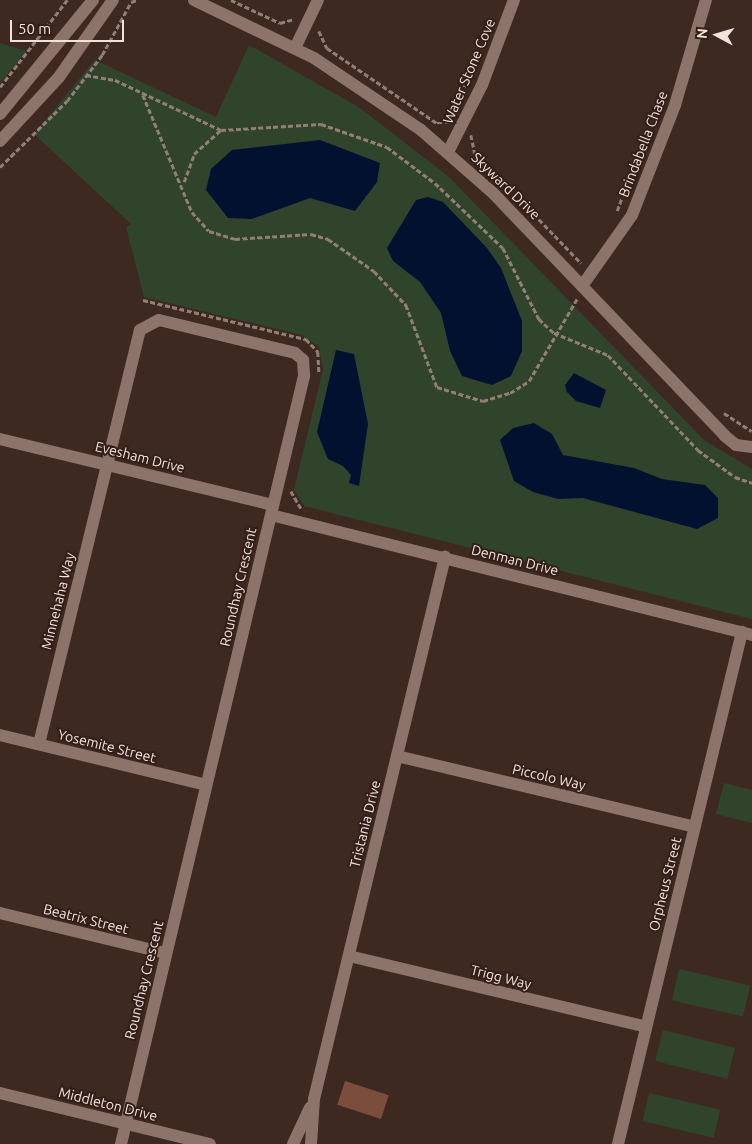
<!DOCTYPE html>
<style>
body{margin:0}
#map{position:relative;width:752px;height:1144px;overflow:hidden;background:#3e2921;font-family:Ubuntu,sans-serif}
div>[style]{position:absolute}
[style*='--x']{left:calc(var(--x)*1px);top:calc(var(--y)*1px);width:calc(var(--w)*1px);rotate:calc(var(--a)*1deg)}
.green>*{inset:0;background:#2f442b;transform-origin:0 0}
.water>*{inset:0;background:#031131}
.building>*{inset:0;background:#7b4d3c;transform-origin:0 0}
.path>*{height:2.5px;margin-top:-1.25px;transform-origin:0;background:repeating-linear-gradient(90deg,#907e77 0 5px,transparent 0 7.5px)}
.minor>*{height:12px;margin:-6px;padding:0 6px;transform-origin:6px;border-radius:6px;background:#8d746b}
.tertiary>*{height:12px;margin:-6px;padding:0 6px;transform-origin:6px;border-radius:6px;background:#8d746b}
span{translate:-50% -50%;white-space:nowrap;text-align:center;line-height:1.15;-webkit-text-stroke:4px #331f18;paint-order:stroke}
.street-label{font-size:14px;color:#f1e2dd}
.north{position:absolute;left:692px;top:10px;width:50px;height:50px;-webkit-text-stroke:4px #331f18;paint-order:stroke;rotate:276deg;font-size:14px;font-weight:700;line-height:20px;text-align:center;color:#f1e2dd}
.north::after{content:'';display:block;margin:auto;width:18px;height:22px;background:#f1e2dd;clip-path:polygon(50% 0,100% 100%,50% 72%,0 100%)}
.scale{position:absolute;left:10px;top:20px;width:114px;height:22px;box-sizing:border-box;border:2px solid #f1e2dd;border-top:0;padding-left:6px;font-size:15px;line-height:18px;white-space:nowrap;color:#f1e2dd;-webkit-text-stroke:4px #331f18;paint-order:stroke}
</style>
<div id="map">
<div class="green">
<i style="clip-path:polygon(0 43px,27px 51px,0 83px)"></i>
<i style="clip-path:polygon(249px 45px,360px 108px,449px 177px,704px 440px,752px 469px,752px 619px,304px 506px,294px 490px,323px 369px,319px 347px,302px 335px,144px 297px,126px 227px,131px 224px,34px 134px,95px 60px,216px 117px)"></i>
<i style="clip-path:polygon(724px 783px,752px 790px,752px 823px,716px 814px)"></i>
<i style="left:679px;top:969px;width:73px;height:32px;rotate:13deg"></i>
<i style="left:663px;top:1030px;width:74px;height:32px;rotate:14deg"></i>
<i style="left:649px;top:1093px;width:73px;height:29px;rotate:13deg"></i>
</div>
<div class="water">
<i style="clip-path:polygon(320px 140px,380px 163px,377px 182px,355px 211px,310px 198px,252px 219px,228px 218px,206px 190px,211px 169px,232px 150px)"></i>
<i style="clip-path:polygon(428px 197px,443px 202px,487px 248px,501px 268px,522px 321px,522px 351px,511px 376px,492px 385px,462px 376px,450px 351px,441px 313px,420px 282px,393px 261px,387px 248px,416px 200px)"></i>
<i style="clip-path:polygon(336px 350px,354px 354px,368px 424px,359px 486px,349px 483px,351px 475px,343px 466px,328px 459px,317px 432px)"></i>
<i style="clip-path:polygon(574px 373px,606px 390px,600px 408px,576px 401px,567px 392px,565px 385px)"></i>
<i style="clip-path:polygon(534px 423px,552px 434px,563px 455px,634px 468px,662px 479px,705px 485px,718px 498px,718px 518px,697px 529px,583px 498px,558px 499px,533px 492px,514px 481px,500px 440px,513px 428px)"></i>
</div>
<div class="building">
<i style="left:345px;top:1081px;width:46px;height:25px;rotate:18deg"></i>
</div>
<div class="path">
<i style="--x:231;--y:0;--w:54;--a:25.1"></i>
<i style="--x:280;--y:23;--w:15;--a:-16"></i>
<i style="--x:319;--y:31;--w:19;--a:65"></i>
<i style="--x:327;--y:48;--w:133;--a:34.3"></i>
<i style="--x:437;--y:123;--w:12;--a:0"></i>
<i style="--x:86;--y:75;--w:29;--a:10"></i>
<i style="--x:115;--y:80;--w:117;--a:25.3"></i>
<i style="--x:221;--y:130;--w:100;--a:-3.4"></i>
<i style="--x:321;--y:124;--w:70;--a:19.2"></i>
<i style="--x:387;--y:147;--w:60;--a:36.9"></i>
<i style="--x:435;--y:183;--w:94;--a:43.7"></i>
<i style="--x:503;--y:248;--w:80;--a:63.1"></i>
<i style="--x:539;--y:319;--w:21;--a:43"></i>
<i style="--x:554;--y:333;--w:58;--a:22.2"></i>
<i style="--x:608;--y:355;--w:131;--a:46.5"></i>
<i style="--x:698;--y:450;--w:46;--a:36.1"></i>
<i style="--x:735;--y:477;--w:18;--a:19"></i>
<i style="--x:0;--y:87;--w:110;--a:-52.4"></i>
<i style="--x:464;--y:87;--w:17;--a:-66"></i>
<i style="--x:143;--y:95;--w:127;--a:67.3"></i>
<i style="--x:192;--y:212;--w:25;--a:48"></i>
<i style="--x:209;--y:231;--w:27;--a:17"></i>
<i style="--x:235;--y:239;--w:76;--a:-3.8"></i>
<i style="--x:311;--y:234;--w:18;--a:16"></i>
<i style="--x:328;--y:239;--w:56;--a:34.8"></i>
<i style="--x:374;--y:271;--w:47;--a:46.7"></i>
<i style="--x:406;--y:305;--w:88;--a:69.3"></i>
<i style="--x:437;--y:387;--w:48;--a:16.9"></i>
<i style="--x:483;--y:401;--w:28;--a:-17"></i>
<i style="--x:510;--y:393;--w:22;--a:-32"></i>
<i style="--x:529;--y:381;--w:95;--a:-59.7"></i>
<i style="--x:471;--y:135;--w:19;--a:78"></i>
<i style="--x:475;--y:154;--w:29;--a:46"></i>
<i style="--x:0;--y:167;--w:94;--a:-44.6"></i>
<i style="--x:67;--y:101;--w:58;--a:-52.7"></i>
<i style="--x:102;--y:55;--w:60;--a:-61.3"></i>
<i style="--x:131;--y:2;--w:6;--a:-18"></i>
<i style="--x:184;--y:182;--w:30;--a:-70"></i>
<i style="--x:194;--y:154;--w:36;--a:-42"></i>
<i style="--x:617;--y:211;--w:15;--a:-70"></i>
<i style="--x:534;--y:214;--w:68;--a:46.2"></i>
<i style="--x:143;--y:300;--w:168;--a:13.5"></i>
<i style="--x:306;--y:339;--w:18;--a:47"></i>
<i style="--x:318;--y:352;--w:22;--a:87"></i>
<i style="--x:724;--y:413;--w:33;--a:33"></i>
<i style="--x:291;--y:491;--w:20;--a:60"></i>
</div>
<div class="minor">
<i style="--x:194;--y:0;--w:133;--a:25.8"></i>
<i style="--x:314;--y:58;--w:129;--a:33.9"></i>
<i style="--x:421;--y:130;--w:96;--a:41.2"></i>
<i style="--x:493;--y:193;--w:336;--a:46.3"></i>
<i style="--x:725;--y:436;--w:14;--a:39"></i>
<i style="--x:736;--y:445;--w:16;--a:7"></i>
<i style="--x:295;--y:48;--w:53;--a:-64.4"></i>
<i style="--x:448;--y:152;--w:75;--a:-63.1"></i>
<i style="--x:482;--y:85;--w:91;--a:-69.4"></i>
<i style="--x:582;--y:286;--w:87;--a:-54.8"></i>
<i style="--x:632;--y:215;--w:118;--a:-68.6"></i>
<i style="--x:675;--y:105;--w:109;--a:-73.6"></i>
<i style="--x:0;--y:439;--w:281;--a:13.6"></i>
<i style="--x:271;--y:515;--w:496;--a:14"></i>
<i style="--x:0;--y:735;--w:212;--a:13.6"></i>
<i style="--x:39;--y:744;--w:426;--a:-76.3"></i>
<i style="--x:140;--y:330;--w:21;--a:-28"></i>
<i style="--x:159;--y:320;--w:140;--a:13.6"></i>
<i style="--x:295;--y:353;--w:11;--a:41"></i>
<i style="--x:303;--y:360;--w:16;--a:86"></i>
<i style="--x:304;--y:376;--w:790;--a:103.4"></i>
<i style="--x:397;--y:756;--w:305;--a:13.4"></i>
<i style="--x:0;--y:913;--w:170;--a:13.6"></i>
<i style="--x:349;--y:956;--w:305;--a:13.4"></i>
<i style="--x:0;--y:1093;--w:216;--a:13.7"></i>
<i style="--x:293;--y:1144;--w:40;--a:-65"></i>
<i style="--x:311;--y:1144;--w:45;--a:-86.2"></i>
<i style="--x:314;--y:1099;--w:558;--a:-76.41"></i>
<i style="--x:618;--y:1144;--w:527;--a:-76.39"></i>
</div>
<div class="tertiary">
<i style="--x:0;--y:114;--w:147;--a:-50.8"></i>
<i style="--x:0;--y:141;--w:87;--a:-47.3"></i>
<i style="--x:59;--y:77;--w:94;--a:-55"></i>
</div>
<div class="street-label">
<span style="left:469px;top:71px;rotate:-67deg">Water Stone Cove</span>
<span style="left:643px;top:144px;rotate:-69deg">Brindabella Chase</span>
<span style="left:506px;top:186px;rotate:44deg">Skyward Drive</span>
<span style="left:140px;top:457px;rotate:14deg">Evesham Drive</span>
<span style="left:515px;top:560px;rotate:14deg">Denman Drive</span>
<span style="left:238px;top:587px;rotate:-77deg">Roundhay Crescent</span>
<span style="left:58px;top:601px;rotate:-76deg">Minnehaha Way</span>
<span style="left:107px;top:746px;rotate:14deg">Yosemite Street</span>
<span style="left:549px;top:777px;rotate:13deg">Piccolo Way</span>
<span style="left:365px;top:824px;rotate:-76deg">Tristania Drive</span>
<span style="left:665px;top:884px;rotate:-76deg">Orpheus Street</span>
<span style="left:86px;top:919px;rotate:14deg">Beatrix Street</span>
<span style="left:501px;top:977px;rotate:14deg">Trigg Way</span>
<span style="left:144px;top:980px;rotate:-76deg">Roundhay Crescent</span>
<span style="left:108px;top:1104px;rotate:14deg">Middleton Drive</span>
</div>
<div class="north">N</div>
<div class="scale">50 m</div>
</div>
